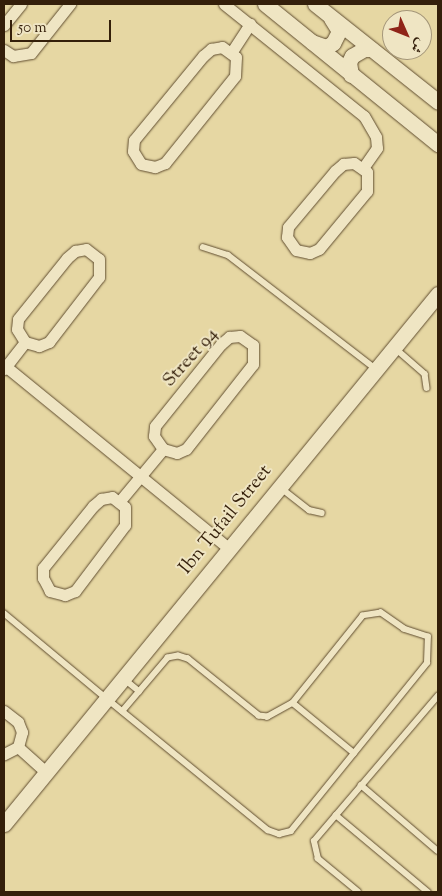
<!DOCTYPE html>
<meta charset="utf-8">
<style>
body{margin:0}
#map{position:relative;width:442px;height:896px;overflow:hidden;background:#e6d7a3;font-family:"Sorts Mill Goudy",Amiri,serif}
div>[style]{position:absolute}
[style*='--x']{left:calc(var(--x)*1px);top:calc(var(--y)*1px);width:calc(var(--w)*1px);rotate:calc(var(--a)*1deg)}
.roads{filter:drop-shadow(0 0 1px #604d30) drop-shadow(0 0 1px #604d30)}
.lane>*{height:5.5px;margin:-2.75px;padding:0 2.75px;transform-origin:2.75px;border-radius:2.75px;background:#efe5c3}
.street>*{height:11px;margin:-5.5px;padding:0 5.5px;transform-origin:5.5px;border-radius:5.5px;background:#efe5c3}
.secondary>*{height:15px;margin:-7.5px;padding:0 7.5px;transform-origin:7.5px;border-radius:7.5px;background:#efe5c3}
span{translate:-50% -50%;white-space:nowrap;text-align:center;line-height:1.15;-webkit-text-stroke:4px #efe5c3;paint-order:stroke}
.street-label{font-size:19px;color:#341f0a}
.frame{position:absolute;inset:0;border:5px solid #341f0a;pointer-events:none}
.north{position:absolute;left:382px;top:10px;width:50px;height:50px;box-sizing:border-box;background:#efe5c3;border:1px solid #a49679;border-radius:50%;rotate:134deg;font-size:14px;font-weight:700;line-height:20px;text-align:center;color:#341f0a}
.north::after{content:'';display:block;margin:auto;width:18px;height:22px;background:#8f2418;clip-path:polygon(50% 0,100% 100%,50% 72%,0 100%)}
.scale{position:absolute;left:10px;top:20px;width:101px;height:22px;box-sizing:border-box;border:2px solid #341f0a;border-top:0;padding-left:6px;font-size:15px;line-height:18px;white-space:nowrap;color:#341f0a;-webkit-text-stroke:4px #efe5c3;paint-order:stroke}
</style>
<div id="map">
<div class="roads">
<div class="lane">
<i style="--x:203;--y:247;--w:26;--a:18"></i>
<i style="--x:228;--y:255;--w:187;--a:37.6"></i>
<i style="--x:394;--y:347;--w:41;--a:41.1"></i>
<i style="--x:425;--y:374;--w:14;--a:82"></i>
<i style="--x:281;--y:488;--w:36;--a:38"></i>
<i style="--x:309;--y:510;--w:13;--a:13"></i>
<i style="--x:4;--y:613;--w:133;--a:39.8"></i>
<i style="--x:106;--y:698;--w:209;--a:39.2"></i>
<i style="--x:268;--y:830;--w:12;--a:20"></i>
<i style="--x:279;--y:834;--w:12;--a:-14"></i>
<i style="--x:291;--y:831;--w:216;--a:-51"></i>
<i style="--x:427;--y:663;--w:26;--a:-88"></i>
<i style="--x:428;--y:637;--w:25;--a:-162"></i>
<i style="--x:404;--y:629;--w:28;--a:-145"></i>
<i style="--x:381;--y:613;--w:18;--a:171"></i>
<i style="--x:363;--y:616;--w:112;--a:128.8"></i>
<i style="--x:293;--y:703;--w:29;--a:151"></i>
<i style="--x:268;--y:717;--w:9;--a:-174"></i>
<i style="--x:259;--y:716;--w:91;--a:-141.2"></i>
<i style="--x:188;--y:659;--w:10;--a:-163"></i>
<i style="--x:178;--y:656;--w:10;--a:169"></i>
<i style="--x:168;--y:658;--w:70;--a:130.3"></i>
<i style="--x:123;--y:678;--w:21;--a:39"></i>
<i style="--x:293;--y:703;--w:79;--a:39.3"></i>
<i style="--x:361;--y:785;--w:101;--a:40.6"></i>
<i style="--x:336;--y:815;--w:120;--a:39.9"></i>
<i style="--x:358;--y:892;--w:52;--a:-140.5"></i>
<i style="--x:318;--y:859;--w:18;--a:-103"></i>
<i style="--x:314;--y:841;--w:191;--a:-49.5"></i>
</div>
<div class="street">
<i style="--x:224;--y:4;--w:179;--a:38.7"></i>
<i style="--x:364;--y:116;--w:24;--a:60"></i>
<i style="--x:376;--y:137;--w:11;--a:85"></i>
<i style="--x:377;--y:148;--w:24;--a:125"></i>
<i style="--x:4;--y:25;--w:27;--a:-51"></i>
<i style="--x:222;--y:47;--w:17;--a:36"></i>
<i style="--x:236;--y:57;--w:19;--a:93"></i>
<i style="--x:235;--y:76;--w:112;--a:128.8"></i>
<i style="--x:165;--y:163;--w:11;--a:158"></i>
<i style="--x:155;--y:167;--w:14;--a:-168"></i>
<i style="--x:141;--y:164;--w:15;--a:-122"></i>
<i style="--x:133;--y:151;--w:11;--a:-85"></i>
<i style="--x:134;--y:140;--w:109;--a:-50.6"></i>
<i style="--x:203;--y:56;--w:11;--a:-41"></i>
<i style="--x:211;--y:49;--w:11;--a:-10"></i>
<i style="--x:4;--y:50;--w:11;--a:34"></i>
<i style="--x:13;--y:56;--w:18;--a:-9"></i>
<i style="--x:31;--y:53;--w:63;--a:-51.5"></i>
<i style="--x:231;--y:53;--w:35;--a:-57"></i>
<i style="--x:354;--y:163;--w:16;--a:35"></i>
<i style="--x:367;--y:172;--w:19;--a:90"></i>
<i style="--x:367;--y:191;--w:75;--a:129.6"></i>
<i style="--x:319;--y:249;--w:10;--a:156"></i>
<i style="--x:310;--y:253;--w:14;--a:-168"></i>
<i style="--x:296;--y:250;--w:16;--a:-125"></i>
<i style="--x:287;--y:237;--w:10;--a:-84"></i>
<i style="--x:288;--y:227;--w:73;--a:-50"></i>
<i style="--x:335;--y:171;--w:11;--a:-41"></i>
<i style="--x:343;--y:164;--w:11;--a:-5"></i>
<i style="--x:86;--y:249;--w:16;--a:38"></i>
<i style="--x:99;--y:259;--w:18;--a:90"></i>
<i style="--x:99;--y:277;--w:82;--a:127.6"></i>
<i style="--x:49;--y:342;--w:11;--a:158"></i>
<i style="--x:39;--y:346;--w:15;--a:-164"></i>
<i style="--x:25;--y:342;--w:15;--a:-122"></i>
<i style="--x:17;--y:329;--w:10;--a:-84"></i>
<i style="--x:18;--y:319;--w:78;--a:-51.2"></i>
<i style="--x:67;--y:258;--w:11;--a:-41"></i>
<i style="--x:75;--y:251;--w:11;--a:-10"></i>
<i style="--x:240;--y:336;--w:16;--a:35"></i>
<i style="--x:253;--y:345;--w:19;--a:90"></i>
<i style="--x:253;--y:364;--w:108;--a:128.2"></i>
<i style="--x:186;--y:449;--w:10;--a:156"></i>
<i style="--x:177;--y:453;--w:15;--a:-164"></i>
<i style="--x:163;--y:449;--w:16;--a:-125"></i>
<i style="--x:154;--y:436;--w:10;--a:-84"></i>
<i style="--x:155;--y:426;--w:105;--a:-51.2"></i>
<i style="--x:221;--y:344;--w:11;--a:-41"></i>
<i style="--x:229;--y:337;--w:11;--a:-5"></i>
<i style="--x:4;--y:365;--w:289;--a:39.2"></i>
<i style="--x:4;--y:369;--w:34;--a:-52"></i>
<i style="--x:112;--y:497;--w:16;--a:38"></i>
<i style="--x:125;--y:507;--w:18;--a:90"></i>
<i style="--x:125;--y:525;--w:83;--a:127.1"></i>
<i style="--x:75;--y:591;--w:11;--a:158"></i>
<i style="--x:65;--y:595;--w:16;--a:-165"></i>
<i style="--x:50;--y:591;--w:15;--a:-118"></i>
<i style="--x:43;--y:578;--w:10;--a:-90"></i>
<i style="--x:43;--y:568;--w:80;--a:-51.1"></i>
<i style="--x:93;--y:506;--w:11;--a:-41"></i>
<i style="--x:101;--y:499;--w:11;--a:-10"></i>
<i style="--x:119;--y:502;--w:69;--a:-50.3"></i>
<i style="--x:4;--y:711;--w:18;--a:38"></i>
<i style="--x:18;--y:722;--w:11;--a:68"></i>
<i style="--x:22;--y:732;--w:16;--a:105"></i>
<i style="--x:18;--y:747;--w:16;--a:153"></i>
<i style="--x:18;--y:747;--w:38;--a:42"></i>
</div>
<div class="secondary">
<i style="--x:265;--y:4;--w:223;--a:39"></i>
<i style="--x:315;--y:4;--w:157;--a:38.5"></i>
<i style="--x:312;--y:42;--w:15;--a:20"></i>
<i style="--x:326;--y:47;--w:8;--a:-30"></i>
<i style="--x:333;--y:43;--w:13;--a:-63"></i>
<i style="--x:339;--y:31;--w:15;--a:-122"></i>
<i style="--x:351;--y:75;--w:13;--a:-99"></i>
<i style="--x:349;--y:62;--w:7;--a:-63"></i>
<i style="--x:352;--y:56;--w:14;--a:-30"></i>
<i style="--x:364;--y:49;--w:7;--a:0"></i>
<i style="--x:4;--y:824;--w:685;--a:-50.69"></i>
</div>
</div>
<div class="street-label">
<span style="left:191px;top:358px;rotate:-48deg">Street 94</span>
<span style="left:226px;top:520px;rotate:-51deg">Ibn Tufail Street</span>
</div>
<div class="frame"></div>
<div class="north">ش</div>
<div class="scale">50 m</div>
</div>
